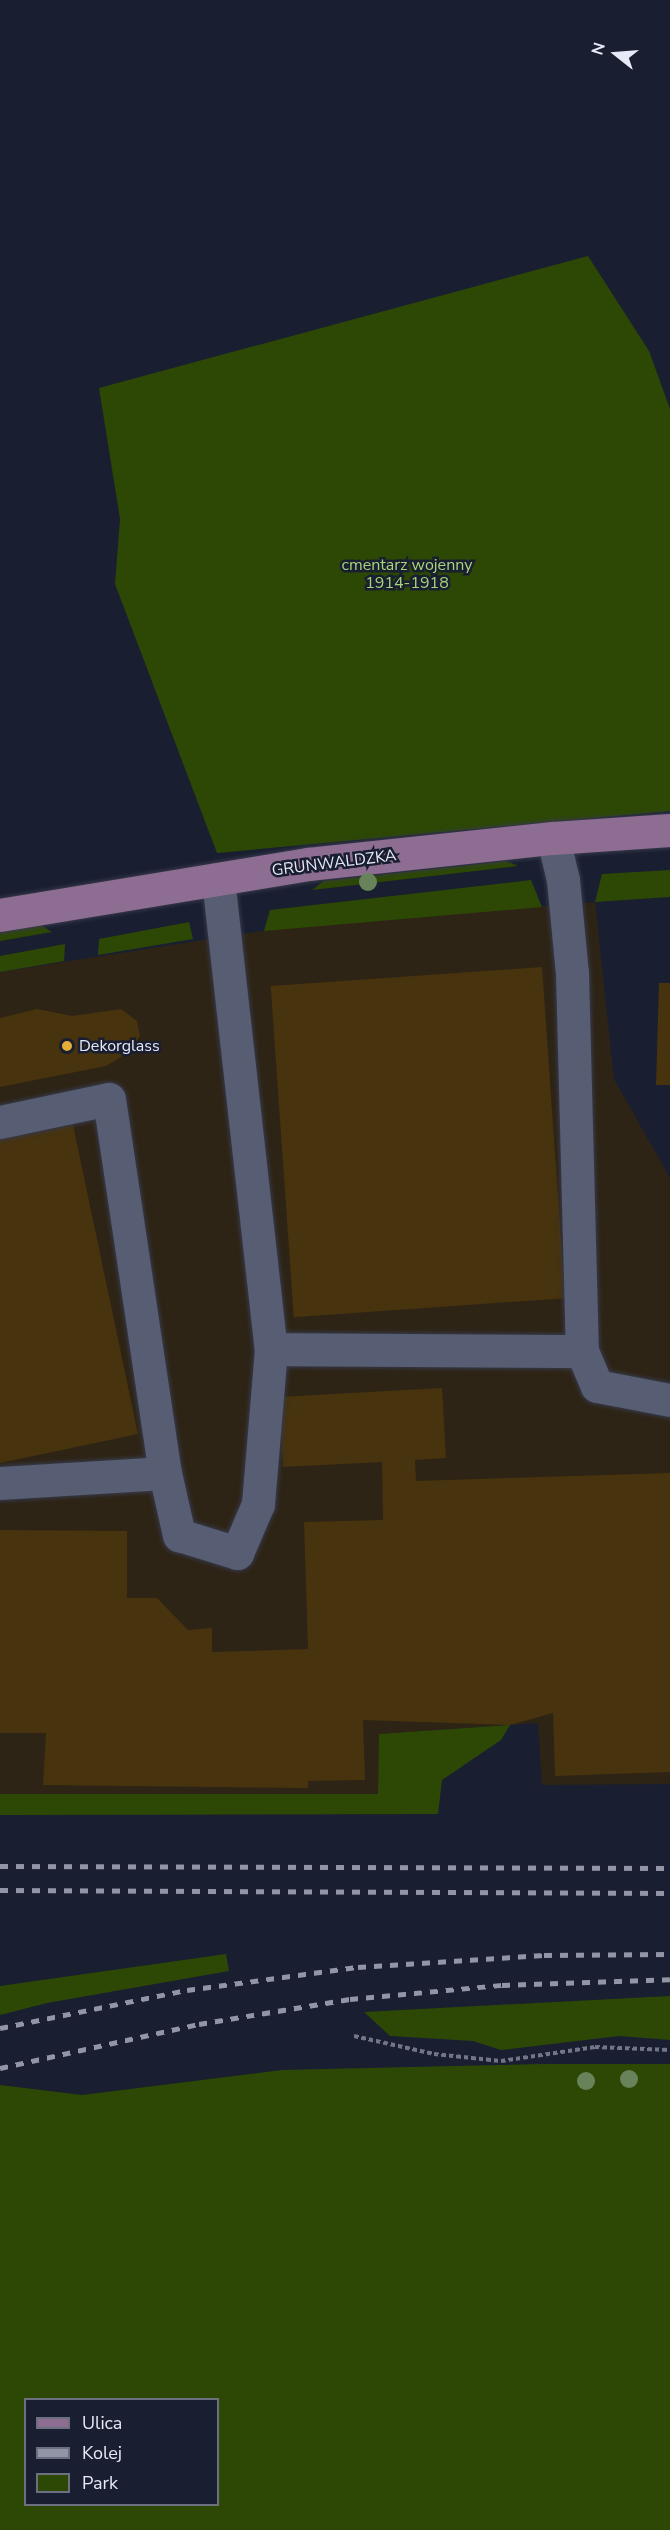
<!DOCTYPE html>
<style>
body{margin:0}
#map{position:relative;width:670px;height:2530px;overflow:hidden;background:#191e31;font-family:"Nunito Sans",sans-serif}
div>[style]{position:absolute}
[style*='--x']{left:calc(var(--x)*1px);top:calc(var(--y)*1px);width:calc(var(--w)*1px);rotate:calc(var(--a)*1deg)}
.industrial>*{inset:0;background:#2e2415}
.green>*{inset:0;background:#2d4805}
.building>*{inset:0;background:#47330e;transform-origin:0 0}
.path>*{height:4px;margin-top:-2px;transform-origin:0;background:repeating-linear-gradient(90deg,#717586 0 4.5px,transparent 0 7.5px)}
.roads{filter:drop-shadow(0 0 2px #363949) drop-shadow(0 0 2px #363949)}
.minor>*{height:33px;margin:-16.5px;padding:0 16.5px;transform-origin:16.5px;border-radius:16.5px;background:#575d73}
.major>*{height:33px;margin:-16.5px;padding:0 16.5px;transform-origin:16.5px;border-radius:16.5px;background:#8e6d92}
.rail>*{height:4.5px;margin-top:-2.25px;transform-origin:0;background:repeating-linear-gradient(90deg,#9295a5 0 8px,transparent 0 16px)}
.trees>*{width:18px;height:18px;margin:-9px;border-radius:50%;background:#688359}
.dots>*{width:16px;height:16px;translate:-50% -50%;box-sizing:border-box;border:3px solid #191e31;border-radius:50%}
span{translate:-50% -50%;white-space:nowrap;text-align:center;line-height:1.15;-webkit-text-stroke:5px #191e31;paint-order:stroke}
.park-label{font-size:16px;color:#a8d57a}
.street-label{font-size:16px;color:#e6e9f7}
.poi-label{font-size:16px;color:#e6e9f7}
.left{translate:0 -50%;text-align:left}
.legend{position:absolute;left:24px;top:2398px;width:195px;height:108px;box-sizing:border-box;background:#191e31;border:2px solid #6b6f80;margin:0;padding:8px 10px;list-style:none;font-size:18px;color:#e6e9f7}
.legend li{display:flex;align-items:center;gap:12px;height:30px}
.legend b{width:30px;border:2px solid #6b6f80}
.north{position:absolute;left:586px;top:24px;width:60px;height:60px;-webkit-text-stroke:4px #191e31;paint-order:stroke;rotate:287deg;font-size:16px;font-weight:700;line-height:24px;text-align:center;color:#e6e9f7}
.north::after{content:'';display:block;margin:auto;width:21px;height:27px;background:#e6e9f7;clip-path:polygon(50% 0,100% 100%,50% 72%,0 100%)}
</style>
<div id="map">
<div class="industrial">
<i style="clip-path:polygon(595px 902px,614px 1079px,670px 1178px,670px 1784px,542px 1785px,538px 1723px,379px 1734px,378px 1794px,0 1794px,0 972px,274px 929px)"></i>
</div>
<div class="green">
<i style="clip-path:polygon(588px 256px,649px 351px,670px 409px,670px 811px,217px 853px,115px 584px,120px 519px,99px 388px)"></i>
<i style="clip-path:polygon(506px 861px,518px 866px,312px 890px,324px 881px)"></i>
<i style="clip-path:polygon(670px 870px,670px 897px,595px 902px,602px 874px)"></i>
<i style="clip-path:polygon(531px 880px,542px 907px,264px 931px,270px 910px)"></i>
<i style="clip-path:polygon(189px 922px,193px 939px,98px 955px,99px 939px)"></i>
<i style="clip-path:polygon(41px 925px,52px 932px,0 941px,0 933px)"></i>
<i style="clip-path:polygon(65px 944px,64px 961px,0 972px,0 956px)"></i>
<i style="clip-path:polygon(510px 1725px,501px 1740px,442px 1780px,438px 1814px,0 1815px,0 1794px,378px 1794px,379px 1734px)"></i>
<i style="clip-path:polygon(226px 1954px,229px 1971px,47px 2003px,0 2015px,0 1986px)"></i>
<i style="clip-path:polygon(670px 1996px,670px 2040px,619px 2036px,501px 2050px,473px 2041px,390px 2036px,364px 2012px)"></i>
<i style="clip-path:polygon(evenodd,543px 2064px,670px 2064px,670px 2530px,0 2530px,0 2085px,82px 2095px,282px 2070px,543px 2064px,26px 2400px,218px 2400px,218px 2504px,26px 2504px,26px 2400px)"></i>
</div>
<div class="building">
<i style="left:542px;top:967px;width:332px;height:272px;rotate:86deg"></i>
<i style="clip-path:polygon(659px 983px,670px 983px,670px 1085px,656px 1085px)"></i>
<i style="clip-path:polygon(37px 1009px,72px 1016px,121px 1009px,137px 1021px,140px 1036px,129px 1052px,106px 1066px,0 1087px,0 1018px)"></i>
<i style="clip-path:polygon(73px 1125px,138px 1434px,0 1463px,0 1140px)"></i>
<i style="clip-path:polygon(442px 1388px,446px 1458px,415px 1460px,416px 1481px,670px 1473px,670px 1772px,555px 1776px,553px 1713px,510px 1725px,363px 1720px,365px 1780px,308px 1781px,308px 1788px,43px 1785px,46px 1733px,0 1733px,0 1530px,127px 1531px,127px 1598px,157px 1598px,188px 1630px,212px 1628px,212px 1652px,308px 1649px,304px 1522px,383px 1520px,382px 1462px,283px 1467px,279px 1397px)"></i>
</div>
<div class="path">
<i style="--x:354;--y:2036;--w:82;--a:12.7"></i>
<i style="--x:434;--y:2054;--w:67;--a:6"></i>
<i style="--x:501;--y:2061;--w:95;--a:-8.5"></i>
<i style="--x:595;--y:2047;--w:75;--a:2.3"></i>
</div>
<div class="roads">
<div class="minor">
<i style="--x:553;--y:838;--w:43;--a:76.6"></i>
<i style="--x:563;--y:880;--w:93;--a:84.5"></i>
<i style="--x:572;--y:973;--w:378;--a:88.5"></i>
<i style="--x:582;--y:1351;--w:38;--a:67"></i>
<i style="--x:597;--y:1386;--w:74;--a:10.9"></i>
<i style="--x:218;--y:879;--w:473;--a:83.6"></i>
<i style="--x:271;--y:1349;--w:311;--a:0.4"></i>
<i style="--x:0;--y:1122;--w:111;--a:-11.9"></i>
<i style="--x:109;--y:1099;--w:378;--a:81.5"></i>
<i style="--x:165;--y:1473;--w:64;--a:77.3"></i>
<i style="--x:179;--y:1535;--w:61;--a:17.2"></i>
<i style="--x:237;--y:1553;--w:53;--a:-66.8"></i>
<i style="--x:258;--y:1504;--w:156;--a:-85.2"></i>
<i style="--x:0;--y:1483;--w:165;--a:-3.5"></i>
</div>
<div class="major">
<i style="--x:0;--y:915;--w:312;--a:-9.4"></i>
<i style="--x:308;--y:864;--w:246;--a:-6.1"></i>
<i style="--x:553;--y:838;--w:117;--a:-3.9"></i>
</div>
</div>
<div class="rail">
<i style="--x:0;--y:1866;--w:670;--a:0.17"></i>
<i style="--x:0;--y:1890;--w:670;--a:0.26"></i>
<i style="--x:0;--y:2028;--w:191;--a:-11.5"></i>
<i style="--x:187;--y:1990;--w:173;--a:-7.7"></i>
<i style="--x:358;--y:1967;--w:186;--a:-3.7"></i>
<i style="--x:544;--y:1955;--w:126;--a:-0.5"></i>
<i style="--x:0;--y:2068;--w:204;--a:-12.5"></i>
<i style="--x:199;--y:2024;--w:153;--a:-9.4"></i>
<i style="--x:350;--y:1999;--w:153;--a:-5.3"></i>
<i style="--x:502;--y:1985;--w:168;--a:-2"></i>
</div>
<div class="trees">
<i style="left:368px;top:882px"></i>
<i style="left:629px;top:2079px"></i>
<i style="left:586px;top:2081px"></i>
</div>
<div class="dots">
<i style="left:67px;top:1046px;background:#e3ae35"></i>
</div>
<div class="park-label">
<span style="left:407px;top:574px">cmentarz wojenny<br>1914-1918</span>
</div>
<div class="street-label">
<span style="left:334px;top:863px;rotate:-7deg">GRUNWALDZKA</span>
</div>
<div class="poi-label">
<span class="left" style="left:79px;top:1046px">Dekorglass</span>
</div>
<ul class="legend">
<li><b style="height:8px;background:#8e6d92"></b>Ulica</li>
<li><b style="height:8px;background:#9295a5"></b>Kolej</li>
<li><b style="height:16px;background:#2d4805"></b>Park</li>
</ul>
<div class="north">N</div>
</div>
